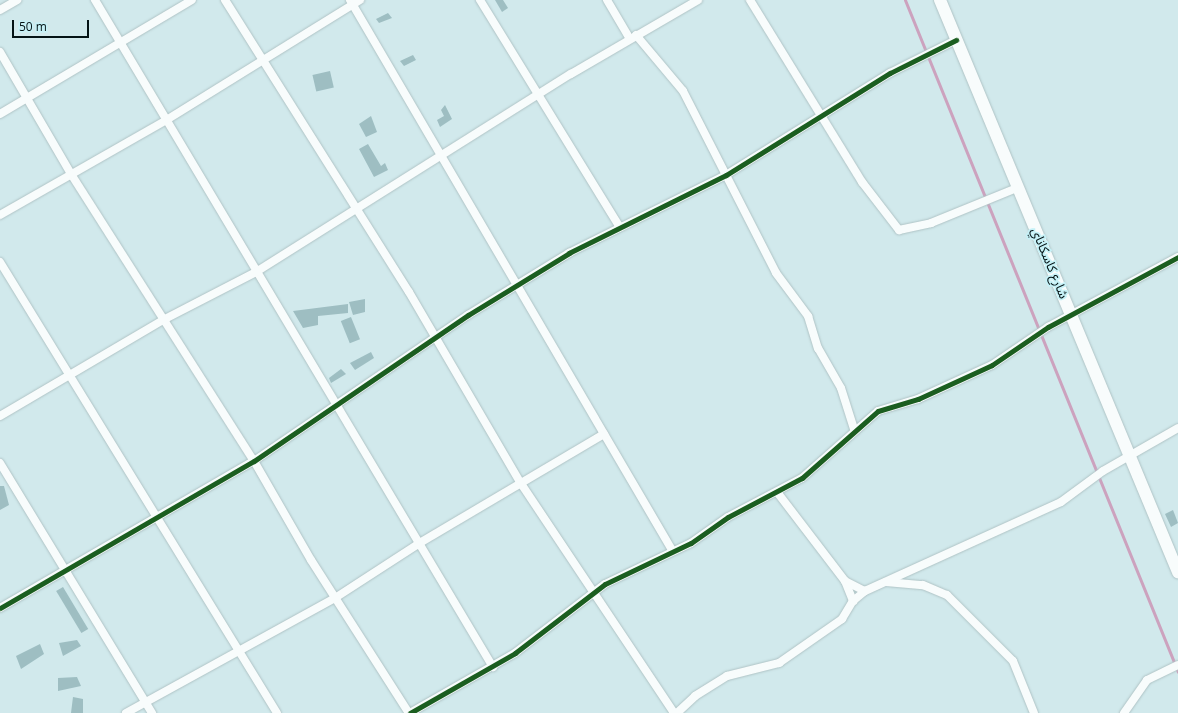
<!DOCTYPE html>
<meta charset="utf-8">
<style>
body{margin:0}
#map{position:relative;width:1178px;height:713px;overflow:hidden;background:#d1e9ec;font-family:"Open Sans","Noto Sans Arabic",sans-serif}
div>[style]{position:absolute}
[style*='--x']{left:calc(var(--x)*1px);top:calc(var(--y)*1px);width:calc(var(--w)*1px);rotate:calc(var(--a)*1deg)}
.stream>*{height:3px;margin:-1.5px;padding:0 1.5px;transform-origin:1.5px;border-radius:1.5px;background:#cca2be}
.building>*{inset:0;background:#9ebec2;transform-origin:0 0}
.roads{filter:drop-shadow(0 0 1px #afc3c5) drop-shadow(0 0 1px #afc3c5)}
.street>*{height:8px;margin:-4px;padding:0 4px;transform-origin:4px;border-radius:4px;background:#f8fcfc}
.secondary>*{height:12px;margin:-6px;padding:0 6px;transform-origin:6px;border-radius:6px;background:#f8fcfc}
.cycleway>*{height:5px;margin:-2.5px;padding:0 2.5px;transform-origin:2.5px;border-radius:2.5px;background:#1b5e20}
span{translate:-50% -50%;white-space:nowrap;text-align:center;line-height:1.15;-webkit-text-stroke:3.5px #c6f1f7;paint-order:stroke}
.street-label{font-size:13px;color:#041315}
.scale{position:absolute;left:12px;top:20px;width:77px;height:18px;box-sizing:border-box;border:2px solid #041315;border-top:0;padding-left:5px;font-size:12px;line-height:14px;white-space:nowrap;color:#041315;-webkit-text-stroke:3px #c6f1f7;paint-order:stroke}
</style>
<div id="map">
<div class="stream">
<i style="--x:905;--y:0;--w:725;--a:67.89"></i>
</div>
<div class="building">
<i style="clip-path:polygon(495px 0,503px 0,508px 8px,502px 12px)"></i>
<i style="clip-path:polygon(388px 13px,392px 18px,379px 23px,376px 19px)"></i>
<i style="clip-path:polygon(413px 55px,416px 60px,404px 66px,400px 61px)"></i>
<i style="left:330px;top:71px;width:17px;height:18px;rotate:77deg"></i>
<i style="clip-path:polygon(445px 105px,452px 119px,440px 127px,437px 120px,444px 116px,441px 110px)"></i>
<i style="clip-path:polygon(371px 116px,377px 132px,366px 137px,359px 124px)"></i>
<i style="clip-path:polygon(368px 144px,381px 166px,385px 163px,388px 170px,374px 177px,359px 149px)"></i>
<i style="clip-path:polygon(365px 299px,365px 312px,353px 315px,349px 302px)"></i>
<i style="clip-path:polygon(348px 304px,348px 313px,318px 316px,318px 325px,303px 328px,293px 311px)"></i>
<i style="left:351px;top:317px;width:24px;height:11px;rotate:68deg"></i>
<i style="clip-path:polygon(371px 352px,374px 358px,355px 370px,350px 363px)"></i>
<i style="clip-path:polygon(341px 369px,346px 374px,331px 383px,329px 378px)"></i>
<i style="clip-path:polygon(0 486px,4px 486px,9px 505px,0 510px)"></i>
<i style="clip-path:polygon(1173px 510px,1178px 523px,1171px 527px,1165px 514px)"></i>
<i style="left:63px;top:587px;width:49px;height:8px;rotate:59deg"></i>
<i style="clip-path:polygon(77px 640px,81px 646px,63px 656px,59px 643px)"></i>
<i style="clip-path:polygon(40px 644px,44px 654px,21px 669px,16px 656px)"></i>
<i style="clip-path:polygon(77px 677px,81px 686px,58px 691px,58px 678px)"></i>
<i style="clip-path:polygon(73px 697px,83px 699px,83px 713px,71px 713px)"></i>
</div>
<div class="roads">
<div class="street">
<i style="--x:95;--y:0;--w:777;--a:59.18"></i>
<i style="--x:225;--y:0;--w:345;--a:57.8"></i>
<i style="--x:409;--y:292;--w:220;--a:59.7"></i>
<i style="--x:520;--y:482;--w:278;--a:56.3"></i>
<i style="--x:350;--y:0;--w:637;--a:59.65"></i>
<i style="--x:480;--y:0;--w:265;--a:58.4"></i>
<i style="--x:607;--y:0;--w:45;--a:59.5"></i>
<i style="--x:750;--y:0;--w:214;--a:58.4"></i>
<i style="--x:862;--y:182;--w:61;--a:52.4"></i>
<i style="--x:899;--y:230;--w:33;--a:-12"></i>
<i style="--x:931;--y:223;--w:95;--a:-22.2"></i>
<i style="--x:0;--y:10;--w:20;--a:-30"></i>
<i style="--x:636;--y:35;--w:73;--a:50"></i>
<i style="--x:683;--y:91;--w:204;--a:62.9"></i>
<i style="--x:776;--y:273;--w:54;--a:53.3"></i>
<i style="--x:808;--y:316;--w:34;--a:73"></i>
<i style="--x:818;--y:348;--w:46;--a:60.1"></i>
<i style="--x:841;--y:388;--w:43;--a:72.4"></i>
<i style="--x:0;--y:52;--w:141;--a:59.8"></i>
<i style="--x:71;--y:174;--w:340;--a:57.5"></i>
<i style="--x:254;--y:461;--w:114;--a:60.1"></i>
<i style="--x:311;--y:560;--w:182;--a:57.4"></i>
<i style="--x:0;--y:114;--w:223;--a:-30.7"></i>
<i style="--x:0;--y:215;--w:193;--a:-29.7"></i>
<i style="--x:168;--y:119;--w:226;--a:-31.8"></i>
<i style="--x:0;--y:262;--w:529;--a:58.44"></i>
<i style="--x:0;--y:416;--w:189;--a:-30.5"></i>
<i style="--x:163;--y:320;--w:105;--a:-27.3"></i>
<i style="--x:256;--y:272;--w:372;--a:-32.2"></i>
<i style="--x:571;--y:74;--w:147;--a:-30.2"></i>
<i style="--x:0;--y:463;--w:293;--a:58.7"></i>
<i style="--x:777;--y:492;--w:112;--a:52.6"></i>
<i style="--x:845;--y:581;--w:22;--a:68"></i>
<i style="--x:845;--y:581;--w:22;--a:27"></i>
<i style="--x:886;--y:582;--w:37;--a:5"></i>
<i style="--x:923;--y:585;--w:26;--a:23"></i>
<i style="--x:947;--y:595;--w:93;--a:45"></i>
<i style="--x:1013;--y:661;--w:56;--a:68"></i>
<i style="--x:0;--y:608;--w:293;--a:-30.1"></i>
<i style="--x:254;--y:461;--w:259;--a:-34.3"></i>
<i style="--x:468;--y:315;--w:119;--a:-31.5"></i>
<i style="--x:569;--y:253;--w:175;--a:-26.4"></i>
<i style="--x:726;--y:175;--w:193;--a:-31.9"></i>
<i style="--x:890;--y:73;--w:74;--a:-26.6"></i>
<i style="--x:126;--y:713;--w:239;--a:-28.8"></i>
<i style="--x:335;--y:598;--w:99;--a:-33"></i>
<i style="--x:418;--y:544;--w:216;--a:-30.6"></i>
<i style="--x:410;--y:713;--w:121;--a:-29.7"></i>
<i style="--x:515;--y:653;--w:113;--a:-37.5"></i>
<i style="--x:605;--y:584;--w:95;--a:-25.5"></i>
<i style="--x:691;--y:543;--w:45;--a:-35.1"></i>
<i style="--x:728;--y:517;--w:84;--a:-27.8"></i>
<i style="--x:802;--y:478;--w:101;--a:-41.4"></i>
<i style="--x:878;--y:411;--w:42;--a:-16.7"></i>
<i style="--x:918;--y:399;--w:81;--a:-24.7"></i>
<i style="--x:992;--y:365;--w:68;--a:-34.2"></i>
<i style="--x:1048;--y:327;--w:148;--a:-28.3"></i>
<i style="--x:677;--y:713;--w:25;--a:-43"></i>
<i style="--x:695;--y:696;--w:38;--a:-32"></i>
<i style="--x:727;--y:676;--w:54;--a:-14"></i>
<i style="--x:779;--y:663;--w:77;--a:-34.9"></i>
<i style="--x:842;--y:619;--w:21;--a:-59"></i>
<i style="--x:853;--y:601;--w:16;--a:-40"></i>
<i style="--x:865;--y:591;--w:215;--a:-24.4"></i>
<i style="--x:1061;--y:502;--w:52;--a:-36.4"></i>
<i style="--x:1103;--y:471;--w:86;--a:-29.8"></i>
<i style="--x:1124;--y:713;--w:40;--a:-55.1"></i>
<i style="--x:1147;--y:680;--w:34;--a:-26"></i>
</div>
<div class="secondary">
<i style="--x:940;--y:0;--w:620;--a:67.41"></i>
</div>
</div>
<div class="cycleway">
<i style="--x:0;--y:608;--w:293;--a:-30.1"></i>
<i style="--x:254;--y:461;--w:259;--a:-34.3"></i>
<i style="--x:468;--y:315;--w:119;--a:-31.5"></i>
<i style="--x:569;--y:253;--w:175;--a:-26.4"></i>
<i style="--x:726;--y:175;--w:193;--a:-31.9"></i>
<i style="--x:890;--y:73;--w:74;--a:-26.6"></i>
<i style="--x:410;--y:713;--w:121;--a:-29.7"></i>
<i style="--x:515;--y:653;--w:113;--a:-37.5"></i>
<i style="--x:605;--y:584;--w:95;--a:-25.5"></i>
<i style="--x:691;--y:543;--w:45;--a:-35.1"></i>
<i style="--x:728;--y:517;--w:84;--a:-27.8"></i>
<i style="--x:802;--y:478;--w:101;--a:-41.4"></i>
<i style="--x:878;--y:411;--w:42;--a:-16.7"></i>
<i style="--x:918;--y:399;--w:81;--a:-24.7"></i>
<i style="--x:992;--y:365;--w:68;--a:-34.2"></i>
<i style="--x:1048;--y:327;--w:148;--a:-28.3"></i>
</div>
<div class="street-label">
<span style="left:1050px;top:263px;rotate:67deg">شارع كاسكاناي</span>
</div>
<div class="scale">50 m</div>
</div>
